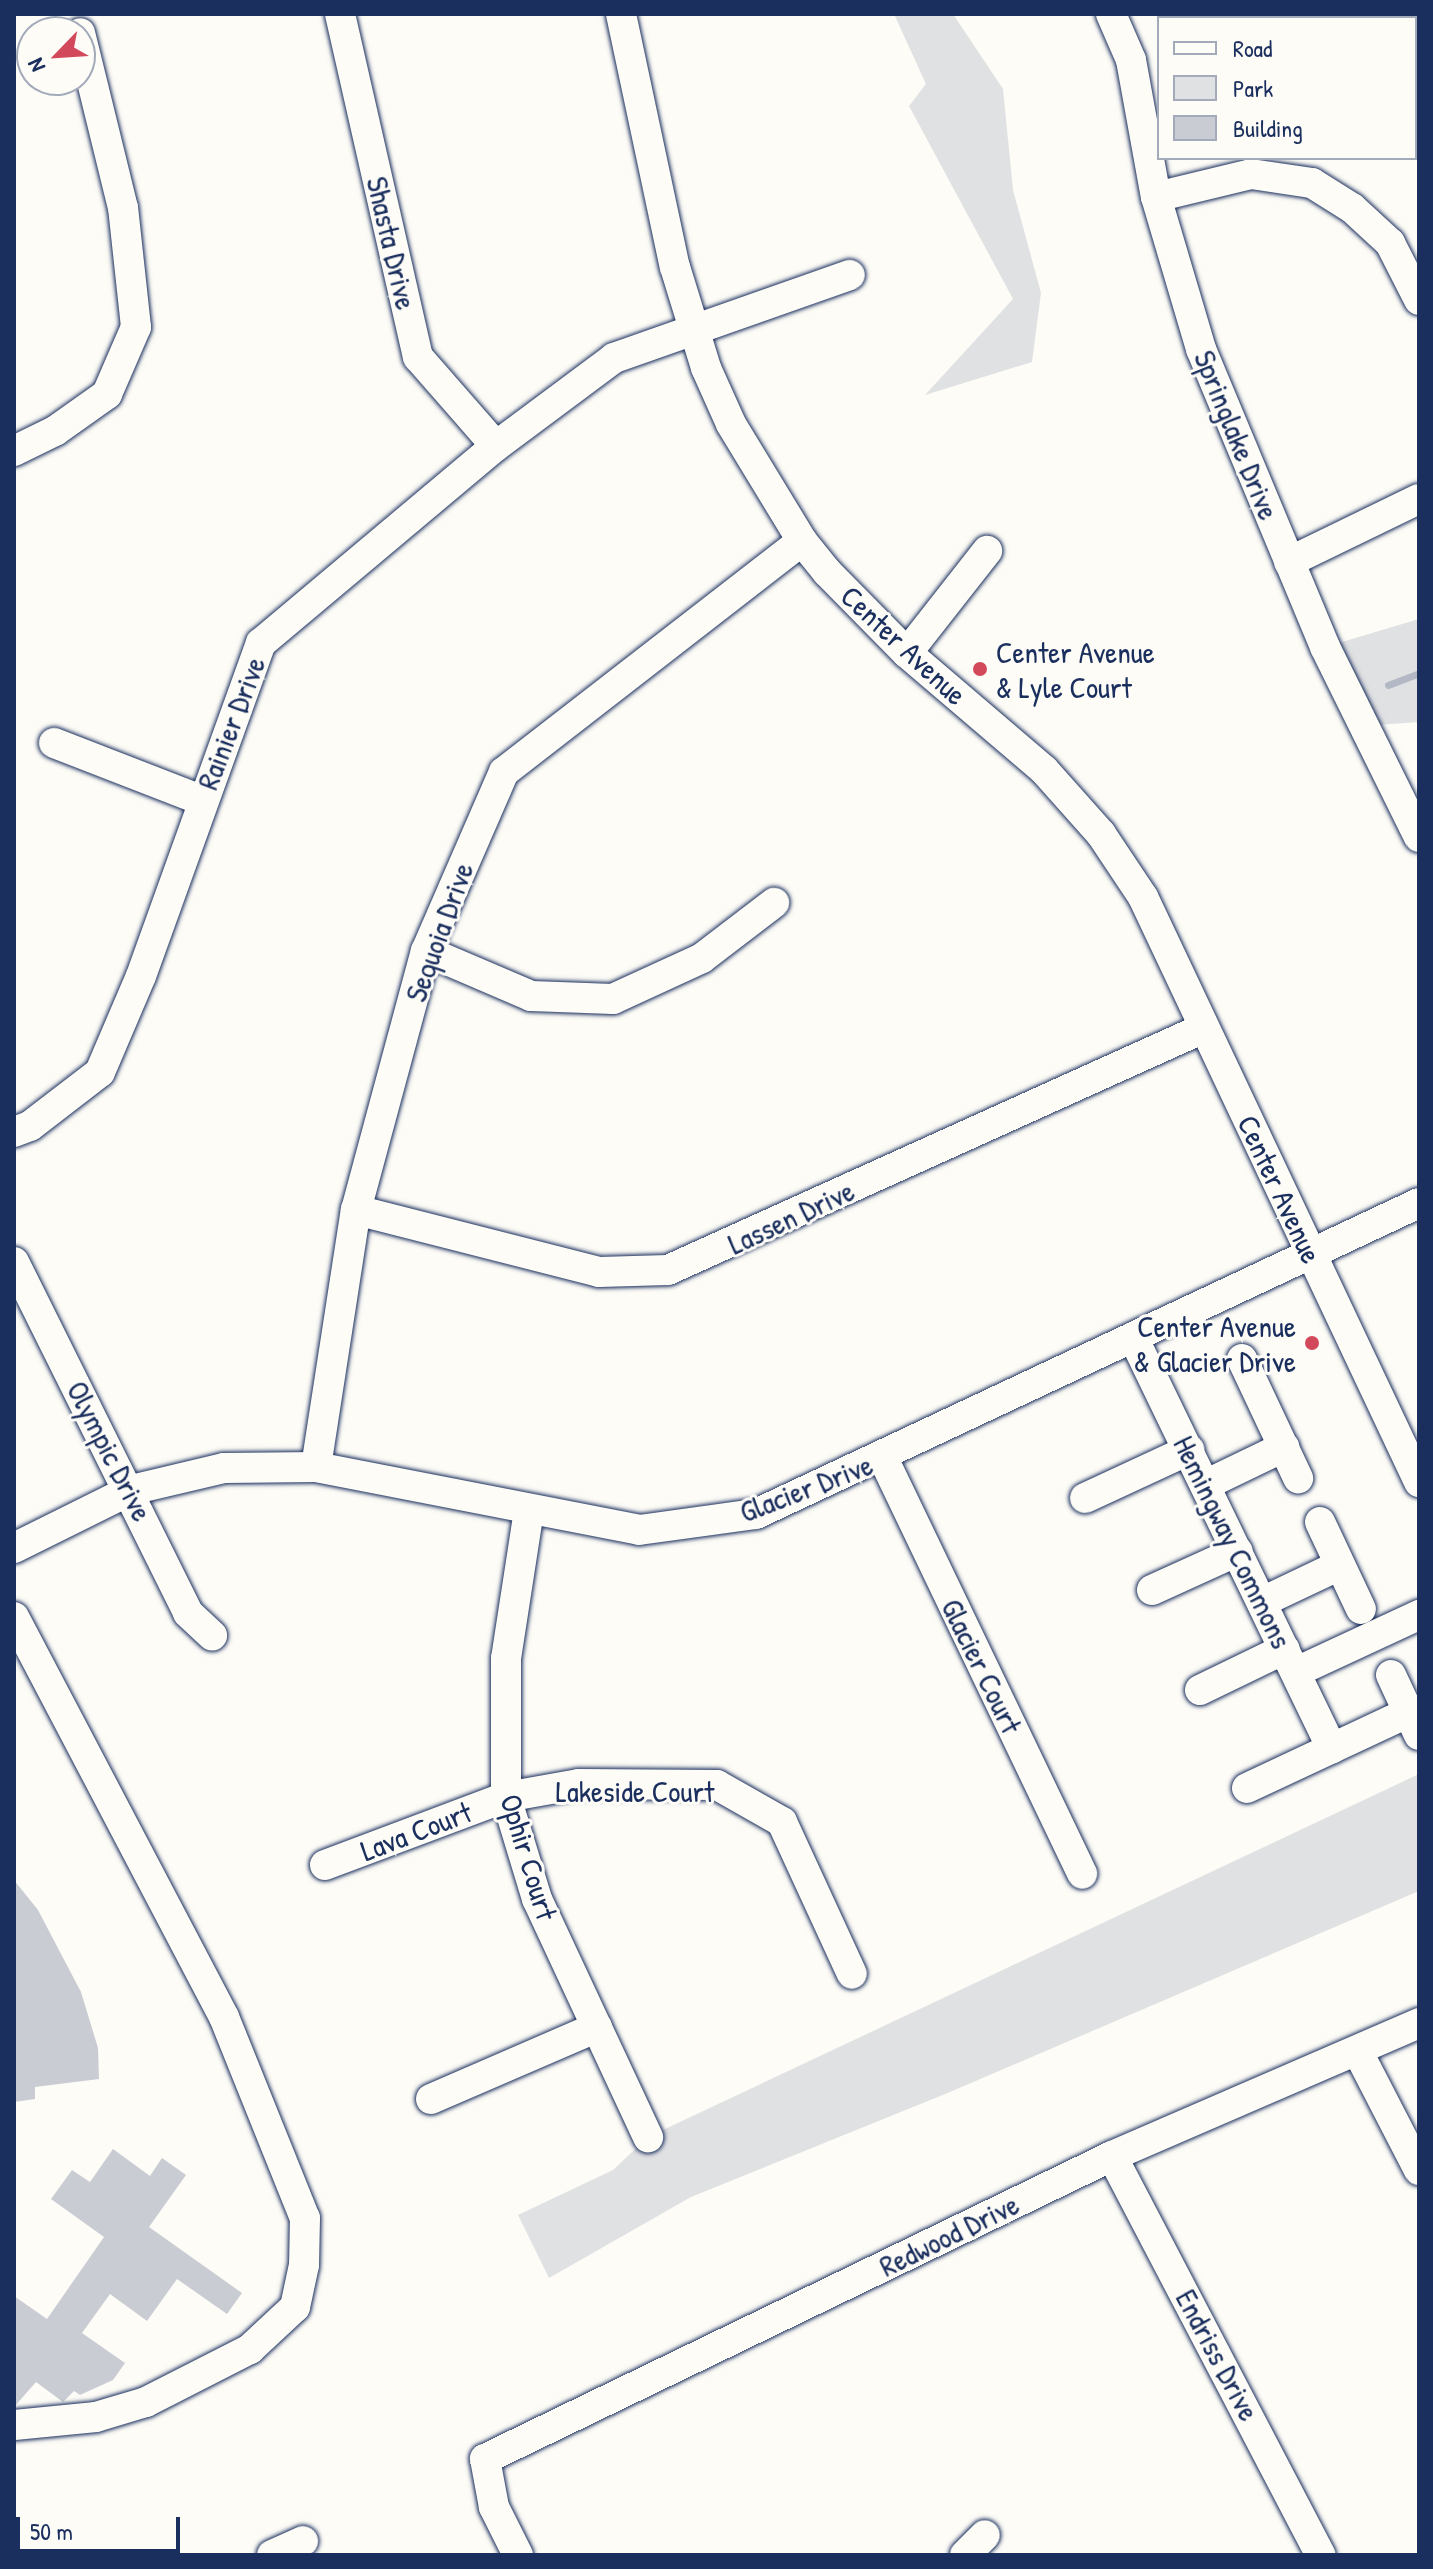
<!DOCTYPE html>
<style>
body{margin:0}
#map{position:relative;width:1433px;height:2569px;overflow:hidden;background:#fdfcf7;font-family:"Patrick Hand",sans-serif}
div>[style]{position:absolute}
[style*='--x']{left:calc(var(--x)*1px);top:calc(var(--y)*1px);width:calc(var(--w)*1px);rotate:calc(var(--a)*1deg)}
.green>*{inset:0;background:#e0e1e3}
.stream>*{height:7px;margin:-3.5px;padding:0 3.5px;transform-origin:3.5px;border-radius:3.5px;background:#b3b8c5}
.building>*{inset:0;background:#c9ccd3}
.roads{filter:drop-shadow(0 0 2px #1b2f5e) drop-shadow(0 0 2px #1b2f5e)}
.minor>*{height:30px;margin:-15px;padding:0 15px;transform-origin:15px;border-radius:15px;background:#fdfcf7}
.dots>*{width:22px;height:22px;translate:-50% -50%;box-sizing:border-box;border:4px solid #fdfcf7;border-radius:50%}
span{translate:-50% -50%;white-space:nowrap;text-align:center;line-height:1.15;-webkit-text-stroke:6px #fdfcf7;paint-order:stroke}
.street-label{font-size:30px;color:#1b2f5e}
.poi-label{font-size:30px;color:#1b2f5e}
.left{translate:0 -50%;text-align:left}
.right{translate:-100% -50%;text-align:right}
.frame{position:absolute;inset:0;border:16px solid #1b2f5e;pointer-events:none}
.legend{position:absolute;left:1157px;top:16px;width:260px;height:144px;box-sizing:border-box;background:#fdfcf7;border:2px solid #a3aaba;margin:0;padding:10px 14px;list-style:none;font-size:24px;color:#1b2f5e}
.legend li{display:flex;align-items:center;gap:16px;height:40px}
.legend b{width:40px;border:2px solid #a3aaba}
.north{position:absolute;left:16px;top:16px;width:80px;height:80px;box-sizing:border-box;background:#fdfcf7;border:2px solid #a3aaba;border-radius:50%;rotate:245deg;font-size:22px;font-weight:700;line-height:32px;text-align:center;color:#1b2f5e}
.north::after{content:'';display:block;margin:auto;width:28px;height:36px;background:#d1495b;clip-path:polygon(50% 0,100% 100%,50% 72%,0 100%)}
.scale{position:absolute;left:16px;top:2517px;width:164px;height:36px;box-sizing:border-box;border:4px solid #1b2f5e;border-top:0;padding-left:10px;font-size:24px;line-height:28px;white-space:nowrap;color:#1b2f5e;-webkit-text-stroke:6px #fdfcf7;paint-order:stroke}
</style>
<div id="map">
<div class="green">
<i style="clip-path:polygon(894px 14px,953px 14px,1003px 89px,1013px 190px,1041px 293px,1032px 362px,925px 395px,1013px 299px,909px 106px,926px 84px)"></i>
<i style="clip-path:polygon(1284px 14px,1419px 14px,1419px 108px,1415px 18px)"></i>
<i style="clip-path:polygon(1419px 619px,1419px 722px,1363px 726px,1325px 647px)"></i>
<i style="clip-path:polygon(1419px 1774px,1419px 1891px,950px 2092px,691px 2197px,549px 2278px,518px 2215px,613px 2170px,648px 2137px)"></i>
</div>
<div class="stream">
<i style="--x:1407;--y:14;--w:6;--a:45"></i>
<i style="--x:1388;--y:685;--w:33;--a:-21"></i>
</div>
<div class="building">
<i style="clip-path:polygon(14px 1880px,38px 1910px,81px 1992px,98px 2048px,99px 2079px,35px 2087px,35px 2099px,14px 2102px)"></i>
<i style="clip-path:polygon(113px 2149px,150px 2176px,162px 2158px,186px 2175px,149px 2227px,242px 2293px,227px 2314px,177px 2279px,147px 2321px,110px 2294px,82px 2333px,125px 2363px,113px 2380px,80px 2395px,74px 2391px,63px 2402px,36px 2382px,14px 2407px,14px 2296px,47px 2319px,104px 2237px,51px 2199px,72px 2170px,90px 2182px)"></i>
</div>
<div class="roads">
<div class="minor">
<i style="--x:340;--y:14;--w:352;--a:77.2"></i>
<i style="--x:418;--y:357;--w:118;--a:48.8"></i>
<i style="--x:621;--y:14;--w:259;--a:78"></i>
<i style="--x:675;--y:267;--w:106;--a:72.9"></i>
<i style="--x:706;--y:368;--w:61;--a:65.9"></i>
<i style="--x:731;--y:424;--w:137;--a:58.7"></i>
<i style="--x:802;--y:541;--w:40;--a:51"></i>
<i style="--x:827;--y:572;--w:114;--a:45.4"></i>
<i style="--x:907;--y:653;--w:180;--a:40.5"></i>
<i style="--x:1044;--y:770;--w:86;--a:48.3"></i>
<i style="--x:1101;--y:834;--w:76;--a:56.3"></i>
<i style="--x:1143;--y:897;--w:647;--a:64.74"></i>
<i style="--x:1111;--y:14;--w:50;--a:66.5"></i>
<i style="--x:1131;--y:60;--w:139;--a:79.7"></i>
<i style="--x:1156;--y:197;--w:159;--a:73.5"></i>
<i style="--x:1201;--y:349;--w:323;--a:67.4"></i>
<i style="--x:1325;--y:647;--w:212;--a:63.7"></i>
<i style="--x:1156;--y:197;--w:98;--a:-13.6"></i>
<i style="--x:1251;--y:174;--w:62;--a:8.4"></i>
<i style="--x:1312;--y:183;--w:47;--a:32"></i>
<i style="--x:1352;--y:208;--w:52;--a:42.6"></i>
<i style="--x:1390;--y:243;--w:64;--a:63"></i>
<i style="--x:14;--y:451;--w:46;--a:-26"></i>
<i style="--x:55;--y:431;--w:64;--a:-35.4"></i>
<i style="--x:107;--y:394;--w:73;--a:-66.6"></i>
<i style="--x:136;--y:327;--w:120;--a:-96.2"></i>
<i style="--x:123;--y:208;--w:180;--a:-103.8"></i>
<i style="--x:1289;--y:562;--w:144;--a:-25.9"></i>
<i style="--x:907;--y:653;--w:130;--a:-51.9"></i>
<i style="--x:54;--y:743;--w:158;--a:21.2"></i>
<i style="--x:426;--y:951;--w:114;--a:23.2"></i>
<i style="--x:531;--y:996;--w:82;--a:2.1"></i>
<i style="--x:613;--y:999;--w:98;--a:-24.7"></i>
<i style="--x:702;--y:958;--w:91;--a:-37.4"></i>
<i style="--x:14;--y:1132;--w:17;--a:-21"></i>
<i style="--x:30;--y:1126;--w:88;--a:-37.6"></i>
<i style="--x:100;--y:1072;--w:104;--a:-66.9"></i>
<i style="--x:141;--y:976;--w:354;--a:-70.2"></i>
<i style="--x:261;--y:643;--w:307;--a:-40"></i>
<i style="--x:496;--y:446;--w:147;--a:-36.7"></i>
<i style="--x:614;--y:358;--w:250;--a:-19.4"></i>
<i style="--x:356;--y:1210;--w:251;--a:14.3"></i>
<i style="--x:599;--y:1272;--w:69;--a:-1.7"></i>
<i style="--x:668;--y:1270;--w:588;--a:-24.3"></i>
<i style="--x:14;--y:1262;--w:392;--a:63.6"></i>
<i style="--x:188;--y:1613;--w:33;--a:43"></i>
<i style="--x:1133;--y:1337;--w:457;--a:64.2"></i>
<i style="--x:1242;--y:1359;--w:132;--a:64.8"></i>
<i style="--x:883;--y:1458;--w:461;--a:64.4"></i>
<i style="--x:316;--y:1467;--w:260;--a:-81.2"></i>
<i style="--x:356;--y:1210;--w:268;--a:-74.9"></i>
<i style="--x:426;--y:951;--w:195;--a:-66.5"></i>
<i style="--x:504;--y:772;--w:377;--a:-37.8"></i>
<i style="--x:1205;--y:1485;--w:88;--a:-25.7"></i>
<i style="--x:1085;--y:1498;--w:115;--a:-24.8"></i>
<i style="--x:529;--y:1510;--w:150;--a:98.8"></i>
<i style="--x:506;--y:1658;--w:139;--a:90"></i>
<i style="--x:506;--y:1797;--w:107;--a:73.1"></i>
<i style="--x:537;--y:1899;--w:263;--a:65"></i>
<i style="--x:1320;--y:1522;--w:96;--a:64.8"></i>
<i style="--x:14;--y:1548;--w:131;--a:-26.4"></i>
<i style="--x:131;--y:1490;--w:96;--a:-13.3"></i>
<i style="--x:224;--y:1468;--w:92;--a:-0.6"></i>
<i style="--x:316;--y:1467;--w:329;--a:11"></i>
<i style="--x:639;--y:1530;--w:118;--a:-7.8"></i>
<i style="--x:756;--y:1514;--w:732;--a:-25.13"></i>
<i style="--x:1152;--y:1590;--w:94;--a:-24.4"></i>
<i style="--x:1262;--y:1602;--w:86;--a:-25.4"></i>
<i style="--x:14;--y:1617;--w:452;--a:62.3"></i>
<i style="--x:224;--y:2017;--w:217;--a:68.1"></i>
<i style="--x:305;--y:2218;--w:47;--a:91.2"></i>
<i style="--x:304;--y:2265;--w:43;--a:102.1"></i>
<i style="--x:295;--y:2307;--w:62;--a:137"></i>
<i style="--x:250;--y:2349;--w:117;--a:153"></i>
<i style="--x:146;--y:2402;--w:52;--a:163.3"></i>
<i style="--x:96;--y:2417;--w:82;--a:174.4"></i>
<i style="--x:1296;--y:1672;--w:136;--a:-24.9"></i>
<i style="--x:1391;--y:1675;--w:66;--a:65"></i>
<i style="--x:1200;--y:1690;--w:94;--a:-25.8"></i>
<i style="--x:1247;--y:1788;--w:179;--a:-25.1"></i>
<i style="--x:325;--y:1865;--w:193;--a:-20.6"></i>
<i style="--x:506;--y:1797;--w:74;--a:-10.1"></i>
<i style="--x:579;--y:1784;--w:138;--a:0.4"></i>
<i style="--x:717;--y:1785;--w:75;--a:29.6"></i>
<i style="--x:782;--y:1822;--w:167;--a:65.3"></i>
<i style="--x:1358;--y:2052;--w:133;--a:62.7"></i>
<i style="--x:431;--y:2099;--w:181;--a:-23.4"></i>
<i style="--x:1112;--y:2156;--w:450;--a:62.4"></i>
<i style="--x:272;--y:2555;--w:34;--a:-24"></i>
<i style="--x:518;--y:2555;--w:54;--a:-116.6"></i>
<i style="--x:494;--y:2507;--w:49;--a:-100.6"></i>
<i style="--x:485;--y:2459;--w:696;--a:-25.79"></i>
<i style="--x:1112;--y:2156;--w:335;--a:-23.4"></i>
<i style="--x:965;--y:2555;--w:28;--a:-45"></i>
</div>
</div>
<div class="dots">
<i style="left:980px;top:669px;background:#d1495b"></i>
<i style="left:1312px;top:1343px;background:#d1495b"></i>
</div>
<div class="street-label">
<span style="left:392px;top:243px;rotate:77deg">Shasta Drive</span>
<span style="left:1237px;top:435px;rotate:68deg">Springlake Drive</span>
<span style="left:904px;top:645px;rotate:43deg">Center Avenue</span>
<span style="left:231px;top:723px;rotate:-69deg">Rainier Drive</span>
<span style="left:439px;top:932px;rotate:-70deg">Sequoia Drive</span>
<span style="left:1280px;top:1189px;rotate:65deg">Center Avenue</span>
<span style="left:791px;top:1217px;rotate:-25deg">Lassen Drive</span>
<span style="left:110px;top:1451px;rotate:63deg">Olympic Drive</span>
<span style="left:806px;top:1488px;rotate:-21deg">Glacier Drive</span>
<span style="left:1233px;top:1542px;rotate:64deg">Hemingway Commons</span>
<span style="left:982px;top:1666px;rotate:64deg">Glacier Court</span>
<span style="left:635px;top:1791px">Lakeside Court</span>
<span style="left:416px;top:1831px;rotate:-21deg">Lava Court</span>
<span style="left:529px;top:1857px;rotate:73deg">Ophir Court</span>
<span style="left:949px;top:2235px;rotate:-26deg">Redwood Drive</span>
<span style="left:1218px;top:2355px;rotate:62deg">Endriss Drive</span>
</div>
<div class="poi-label">
<span class="left" style="left:996px;top:669px">Center Avenue<br>&amp; Lyle Court</span>
<span class="right" style="left:1296px;top:1343px">Center Avenue<br>&amp; Glacier Drive</span>
</div>
<div class="frame"></div>
<ul class="legend">
<li><b style="height:10px;background:#fdfcf7"></b>Road</li>
<li><b style="height:22px;background:#e0e1e3"></b>Park</li>
<li><b style="height:22px;background:#c9ccd3"></b>Building</li>
</ul>
<div class="north">N</div>
<div class="scale">50 m</div>
</div>
